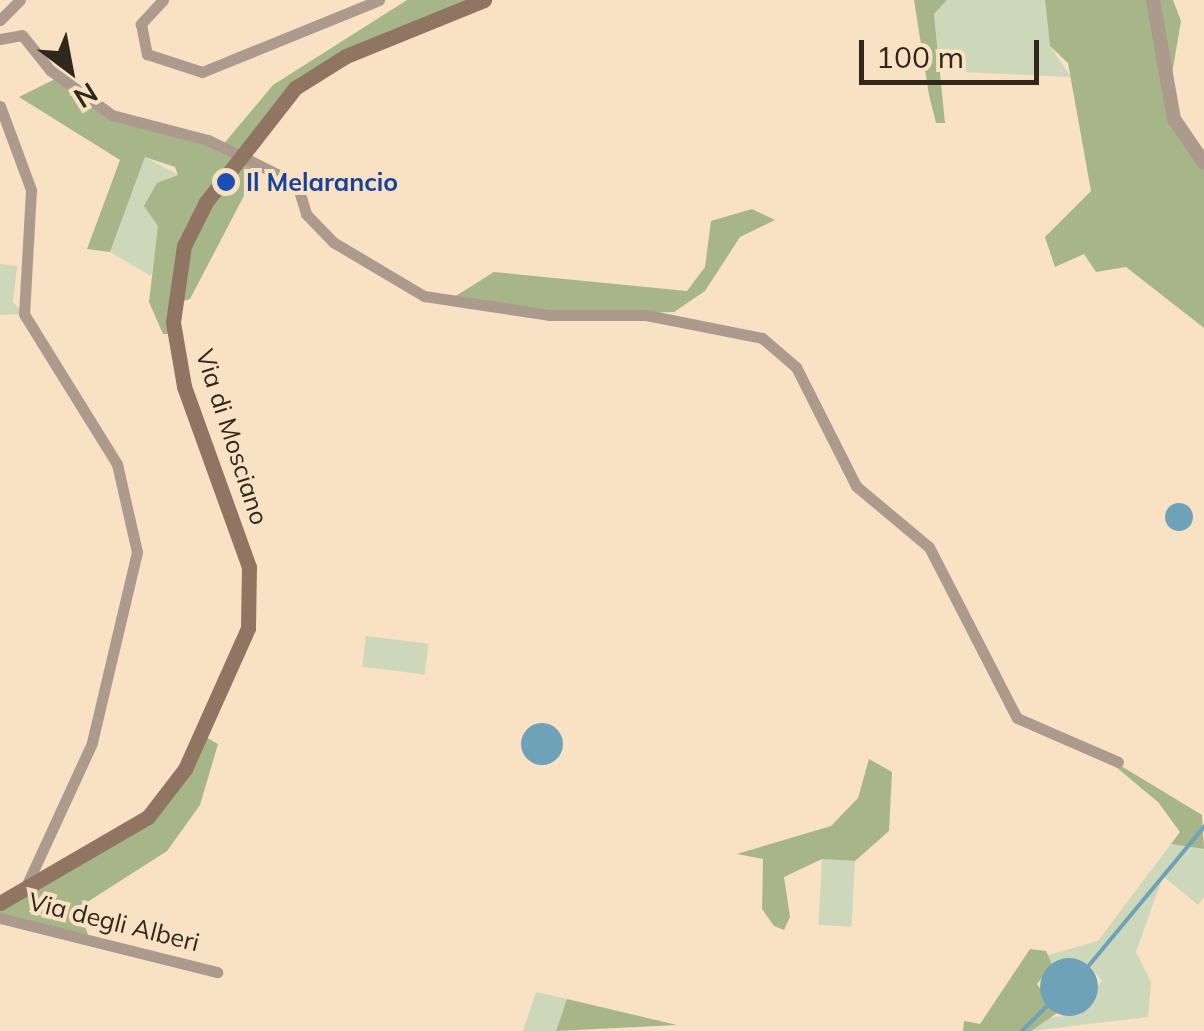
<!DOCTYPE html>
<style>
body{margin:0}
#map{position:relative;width:1204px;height:1031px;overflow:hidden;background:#f9e1c4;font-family:Mulish,sans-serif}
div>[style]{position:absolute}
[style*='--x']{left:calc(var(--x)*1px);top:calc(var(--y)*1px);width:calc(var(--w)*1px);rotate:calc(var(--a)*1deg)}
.green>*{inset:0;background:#cdd7ba;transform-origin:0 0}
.forest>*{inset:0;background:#a6b688}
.water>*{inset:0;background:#6da2b8}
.round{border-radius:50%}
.stream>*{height:4px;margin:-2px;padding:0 2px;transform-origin:2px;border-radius:2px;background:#6da2b8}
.minor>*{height:11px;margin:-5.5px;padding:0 5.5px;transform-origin:5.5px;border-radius:5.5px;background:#ac9a8c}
.tertiary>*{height:14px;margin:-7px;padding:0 7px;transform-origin:7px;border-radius:7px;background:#ac9a8c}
.secondary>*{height:15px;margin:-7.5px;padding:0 7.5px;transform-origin:7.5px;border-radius:7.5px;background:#907562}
.dots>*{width:28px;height:28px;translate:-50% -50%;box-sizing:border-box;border:5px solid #f9e1c4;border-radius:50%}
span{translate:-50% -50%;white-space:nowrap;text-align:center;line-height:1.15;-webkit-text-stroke:8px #f9e1c4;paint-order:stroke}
.transit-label{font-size:25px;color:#164399;font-weight:700}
.left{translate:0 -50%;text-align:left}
.street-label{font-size:25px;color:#30271d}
.north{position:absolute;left:20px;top:20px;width:100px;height:100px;-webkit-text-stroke:8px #f9e1c4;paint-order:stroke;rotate:148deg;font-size:28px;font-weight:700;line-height:40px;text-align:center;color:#30271d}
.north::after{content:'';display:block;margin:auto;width:35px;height:45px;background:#30271d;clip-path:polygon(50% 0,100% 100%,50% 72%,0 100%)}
.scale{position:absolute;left:859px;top:40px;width:180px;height:45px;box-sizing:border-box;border:5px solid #30271d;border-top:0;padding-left:12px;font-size:30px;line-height:35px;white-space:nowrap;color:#30271d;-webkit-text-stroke:8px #f9e1c4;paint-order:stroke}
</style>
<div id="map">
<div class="green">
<i style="clip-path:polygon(947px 0,1045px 0,1050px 46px,1071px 77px,940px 71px,934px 14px)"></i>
<i style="clip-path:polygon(145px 157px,179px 175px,169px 178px,151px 276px,110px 252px)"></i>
<i style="clip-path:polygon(0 264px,17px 266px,13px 302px,24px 314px,0 315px)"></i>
<i style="left:366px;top:636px;width:63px;height:31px;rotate:7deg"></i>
<i style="clip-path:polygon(1171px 844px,1204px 849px,1204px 897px,1198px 905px,1163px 876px,1136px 952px,1151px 982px,1148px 1017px,1031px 1031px,1040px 1019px,1073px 1015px,1102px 981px,1089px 965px,1052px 964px,1048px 955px,1098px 941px)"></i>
<i style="left:822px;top:859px;width:33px;height:66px;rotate:3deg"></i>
<i style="clip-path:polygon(536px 992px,567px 999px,556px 1031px,523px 1031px)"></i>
</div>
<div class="forest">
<i style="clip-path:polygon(407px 0,484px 0,295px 88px,237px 153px,260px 165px,190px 299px,173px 304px,174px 334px,163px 334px,149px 302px,158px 226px,144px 206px,157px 183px,178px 175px,175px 167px,145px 157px,110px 252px,87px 249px,120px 160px,19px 97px,59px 77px,112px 115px,222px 146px,273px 85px)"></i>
<i style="clip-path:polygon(914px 0,947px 0,934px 14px,945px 123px,936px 123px,929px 95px)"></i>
<i style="clip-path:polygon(1045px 0,1173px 0,1181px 21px,1168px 98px,1204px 163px,1204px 328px,1126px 267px,1096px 272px,1084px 254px,1055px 267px,1045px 237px,1091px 191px,1068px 63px,1050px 46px)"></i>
<i style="clip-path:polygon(752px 209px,775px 220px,740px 237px,705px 291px,674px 312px,549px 315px,446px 302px,494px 272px,687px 291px,705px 267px,711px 221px)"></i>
<i style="clip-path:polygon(202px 735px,218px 744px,200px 805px,167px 851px,78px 908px,89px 937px,0 918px,0 903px,148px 817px)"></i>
<i style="clip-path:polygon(1098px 752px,1202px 815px,1204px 849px,1171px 844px,1180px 832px,1158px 802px)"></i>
<i style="clip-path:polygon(869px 759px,892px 772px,889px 831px,855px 861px,822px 859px,784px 877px,790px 917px,784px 930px,774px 926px,762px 909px,763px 859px,737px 854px,831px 826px,858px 798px)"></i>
<i style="clip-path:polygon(1030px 949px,1046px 951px,1052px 964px,1037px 984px,1057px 1013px,1031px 1031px,963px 1031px,964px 1021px,980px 1024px)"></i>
<i style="clip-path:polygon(567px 999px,677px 1025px,556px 1031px)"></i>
</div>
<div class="water">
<i class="round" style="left:1165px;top:503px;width:28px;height:28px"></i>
<i class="round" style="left:521px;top:723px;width:42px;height:42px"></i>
<i class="round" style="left:1040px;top:958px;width:58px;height:58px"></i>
</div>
<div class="stream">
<i style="--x:1086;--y:969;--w:185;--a:-50.3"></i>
<i style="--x:1022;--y:1031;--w:40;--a:-45"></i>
</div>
<div class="minor">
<i style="--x:163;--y:0;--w:33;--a:133"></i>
<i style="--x:141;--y:24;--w:31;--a:79"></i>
<i style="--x:147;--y:54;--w:58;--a:18.1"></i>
<i style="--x:202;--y:72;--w:191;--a:-22.1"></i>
<i style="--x:0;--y:20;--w:28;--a:-45"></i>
<i style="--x:0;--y:39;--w:22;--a:-10"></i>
<i style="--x:22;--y:35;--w:45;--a:51.3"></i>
<i style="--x:50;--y:70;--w:77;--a:36"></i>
<i style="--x:112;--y:115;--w:99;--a:14.6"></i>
<i style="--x:208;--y:140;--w:99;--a:26.3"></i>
<i style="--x:297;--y:184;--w:31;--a:73"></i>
<i style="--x:306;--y:214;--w:39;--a:46"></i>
<i style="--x:333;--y:242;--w:106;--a:30.7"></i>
<i style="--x:424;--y:296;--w:126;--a:8.6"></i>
<i style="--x:549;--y:315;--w:97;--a:0"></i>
<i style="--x:646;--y:315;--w:118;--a:11.2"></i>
<i style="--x:762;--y:338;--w:45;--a:40.5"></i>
<i style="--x:796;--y:367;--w:133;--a:63.2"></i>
<i style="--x:856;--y:486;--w:95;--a:39.9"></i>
<i style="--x:929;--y:547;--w:192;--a:62.8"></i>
<i style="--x:1017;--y:718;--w:110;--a:23.5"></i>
<i style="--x:0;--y:106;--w:90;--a:69.7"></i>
<i style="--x:31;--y:190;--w:124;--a:93.2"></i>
<i style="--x:24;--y:314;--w:176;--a:58.2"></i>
<i style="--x:117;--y:464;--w:90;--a:77.2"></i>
<i style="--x:137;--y:552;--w:196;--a:103.3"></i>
<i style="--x:92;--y:743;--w:161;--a:114.7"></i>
<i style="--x:0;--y:918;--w:224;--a:14"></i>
</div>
<div class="tertiary">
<i style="--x:1153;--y:0;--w:121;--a:80"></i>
<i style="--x:1174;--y:119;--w:53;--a:55.7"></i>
</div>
<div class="secondary">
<i style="--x:0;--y:903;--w:171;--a:-30.2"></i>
<i style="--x:148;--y:817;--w:61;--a:-52.4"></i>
<i style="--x:185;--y:769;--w:154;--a:-65.9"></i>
<i style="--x:248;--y:628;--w:61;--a:-89.1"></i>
<i style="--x:249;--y:567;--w:192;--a:-109.8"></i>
<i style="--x:184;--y:386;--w:65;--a:-99.8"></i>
<i style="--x:173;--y:322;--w:77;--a:-81.8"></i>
<i style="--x:184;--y:246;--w:49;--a:-63.4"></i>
<i style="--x:206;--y:202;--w:145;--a:-52"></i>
<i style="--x:295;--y:88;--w:60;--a:-32.1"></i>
<i style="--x:346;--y:56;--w:149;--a:-22.1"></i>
</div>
<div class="dots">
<i style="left:226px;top:182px;background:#1a4fb4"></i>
</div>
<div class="transit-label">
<span class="left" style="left:246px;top:182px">Il Melarancio</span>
</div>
<div class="street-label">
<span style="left:232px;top:437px;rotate:72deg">Via di Mosciano</span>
<span style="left:114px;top:922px;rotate:14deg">Via degli Alberi</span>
</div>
<div class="north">N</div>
<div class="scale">100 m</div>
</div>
